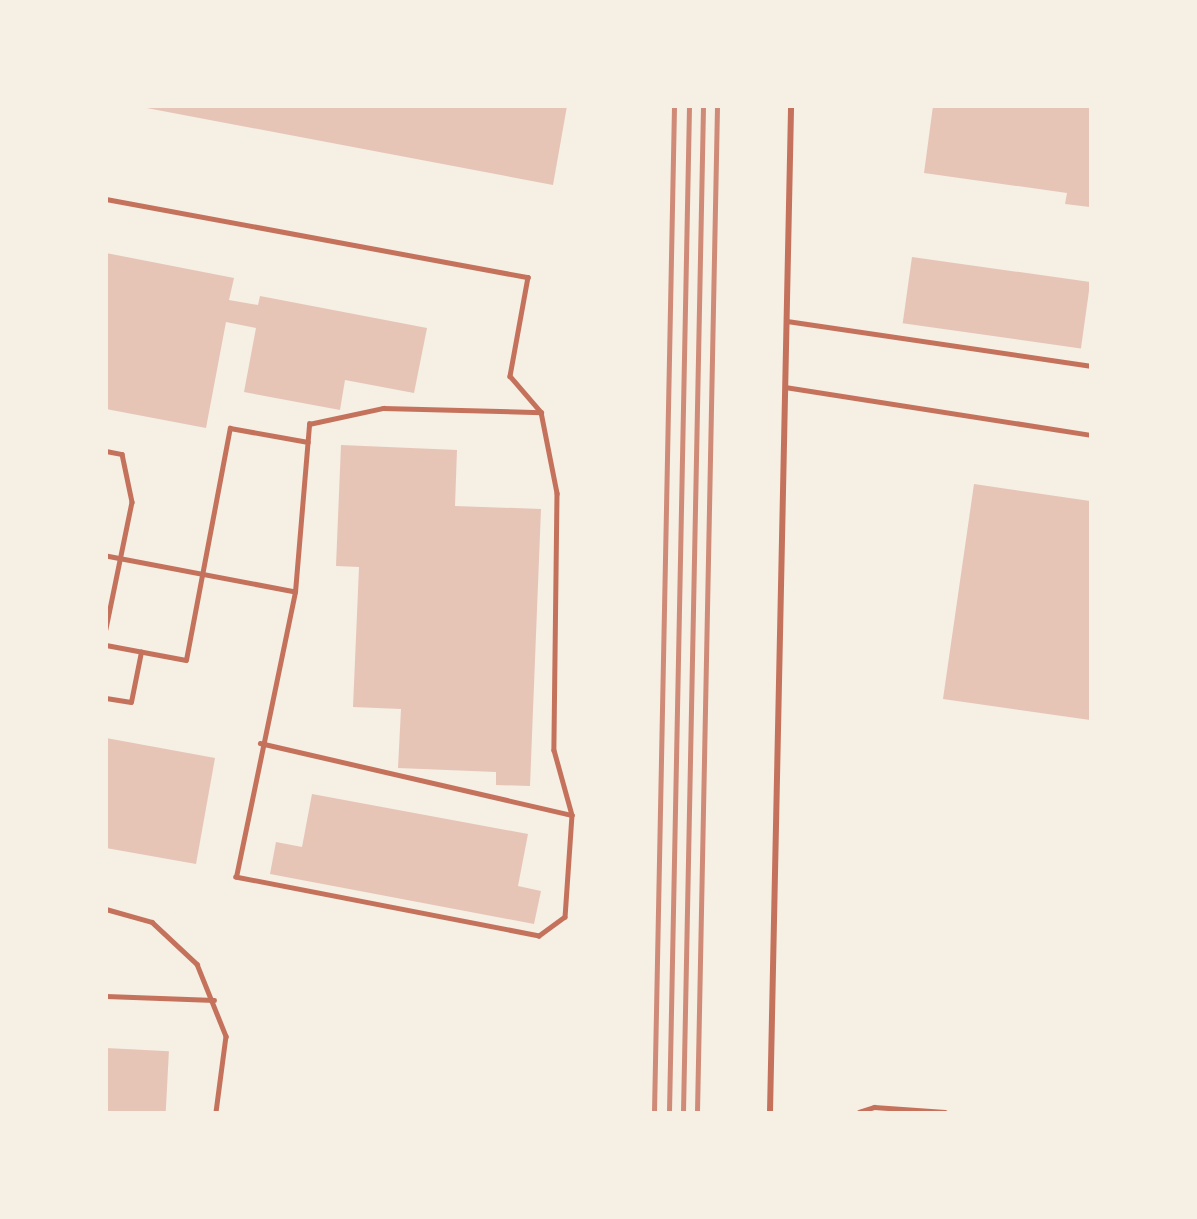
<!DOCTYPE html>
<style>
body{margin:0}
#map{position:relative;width:1197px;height:1219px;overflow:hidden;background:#f6efe4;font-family:"DejaVu Sans",sans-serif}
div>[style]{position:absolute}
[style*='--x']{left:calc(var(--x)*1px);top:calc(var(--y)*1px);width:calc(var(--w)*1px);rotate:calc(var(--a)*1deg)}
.building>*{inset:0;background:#e6c5b7;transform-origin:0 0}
.service>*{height:4.5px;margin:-2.25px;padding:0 2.25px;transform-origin:2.25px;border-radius:2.25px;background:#c5725c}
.minor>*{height:6px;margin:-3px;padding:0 3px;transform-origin:3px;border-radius:3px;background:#c5725c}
.rail>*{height:4.5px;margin:-2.25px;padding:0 2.25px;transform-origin:2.25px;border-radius:2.25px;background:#cf8b77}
span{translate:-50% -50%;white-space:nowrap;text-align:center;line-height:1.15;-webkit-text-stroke:4.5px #f6efe4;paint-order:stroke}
.frame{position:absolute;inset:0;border:108px solid #f6efe4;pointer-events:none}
</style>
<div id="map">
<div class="building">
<i style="clip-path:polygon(136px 106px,567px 106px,553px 185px)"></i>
<i style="clip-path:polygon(933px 106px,1090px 106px,1090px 207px,1065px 204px,1067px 193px,924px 173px)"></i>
<i style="clip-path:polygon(106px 253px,234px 278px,229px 300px,258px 305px,260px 296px,427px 328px,414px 393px,345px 380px,340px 410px,244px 392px,256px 328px,226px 322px,206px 428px,106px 409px)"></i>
<i style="left:912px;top:257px;width:180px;height:67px;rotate:8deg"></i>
<i style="clip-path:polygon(341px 445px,457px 450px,455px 506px,541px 509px,530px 786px,496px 785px,496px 772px,398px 768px,401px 709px,353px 707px,359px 567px,336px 566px)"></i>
<i style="clip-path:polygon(974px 484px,1090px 501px,1090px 720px,943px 699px)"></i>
<i style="clip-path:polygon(106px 738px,215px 758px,196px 864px,106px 848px)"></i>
<i style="clip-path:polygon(312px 794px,528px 834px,518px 886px,541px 891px,534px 924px,270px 874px,276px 842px,302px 847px)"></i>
<i style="left:106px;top:1048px;width:63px;height:64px;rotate:3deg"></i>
</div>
<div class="service">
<i style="--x:106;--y:199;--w:429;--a:10.5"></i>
<i style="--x:528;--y:277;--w:101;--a:100.3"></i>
<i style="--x:510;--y:376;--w:48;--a:49.3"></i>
<i style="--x:541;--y:412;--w:83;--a:78.8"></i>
<i style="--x:557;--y:493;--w:257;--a:90.7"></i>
<i style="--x:554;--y:750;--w:67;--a:74.5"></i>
<i style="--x:572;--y:815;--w:102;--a:93.9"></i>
<i style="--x:565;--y:917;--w:32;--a:144"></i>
<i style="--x:539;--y:936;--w:309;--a:-169"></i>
<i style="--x:236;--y:877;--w:291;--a:-78.3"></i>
<i style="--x:295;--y:592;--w:192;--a:-169.2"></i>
<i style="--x:787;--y:321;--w:306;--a:8.4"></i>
<i style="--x:785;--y:387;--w:309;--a:8.9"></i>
<i style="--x:106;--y:451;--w:16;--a:11"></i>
<i style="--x:122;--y:454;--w:49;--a:78.2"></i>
<i style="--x:132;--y:502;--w:130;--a:101.6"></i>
<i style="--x:295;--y:592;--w:169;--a:-85.2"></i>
<i style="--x:309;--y:424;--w:76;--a:-12.2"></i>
<i style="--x:383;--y:408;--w:158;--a:1.5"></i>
<i style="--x:106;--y:645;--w:81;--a:10.6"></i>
<i style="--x:186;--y:660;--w:236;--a:-79.3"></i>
<i style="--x:230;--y:428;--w:79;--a:10.2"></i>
<i style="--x:106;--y:698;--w:25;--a:9"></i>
<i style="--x:131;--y:702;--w:51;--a:-78.7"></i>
<i style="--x:260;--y:743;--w:320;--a:13"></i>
<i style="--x:106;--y:909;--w:48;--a:15.8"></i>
<i style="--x:152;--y:922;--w:62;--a:43"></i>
<i style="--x:197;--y:964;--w:78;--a:68.1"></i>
<i style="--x:226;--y:1036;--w:77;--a:97.5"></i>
<i style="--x:106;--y:996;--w:108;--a:2.1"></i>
<i style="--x:859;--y:1112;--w:16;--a:-18"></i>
<i style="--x:874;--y:1107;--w:71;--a:4"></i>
</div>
<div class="minor">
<i style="--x:770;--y:1112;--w:1006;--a:-88.8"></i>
</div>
<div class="rail">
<i style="--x:654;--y:1112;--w:1006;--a:-88.86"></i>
<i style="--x:669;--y:1112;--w:1006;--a:-88.86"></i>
<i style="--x:683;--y:1112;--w:1006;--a:-88.86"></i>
<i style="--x:697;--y:1112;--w:1006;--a:-88.86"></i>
</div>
<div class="frame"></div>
</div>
